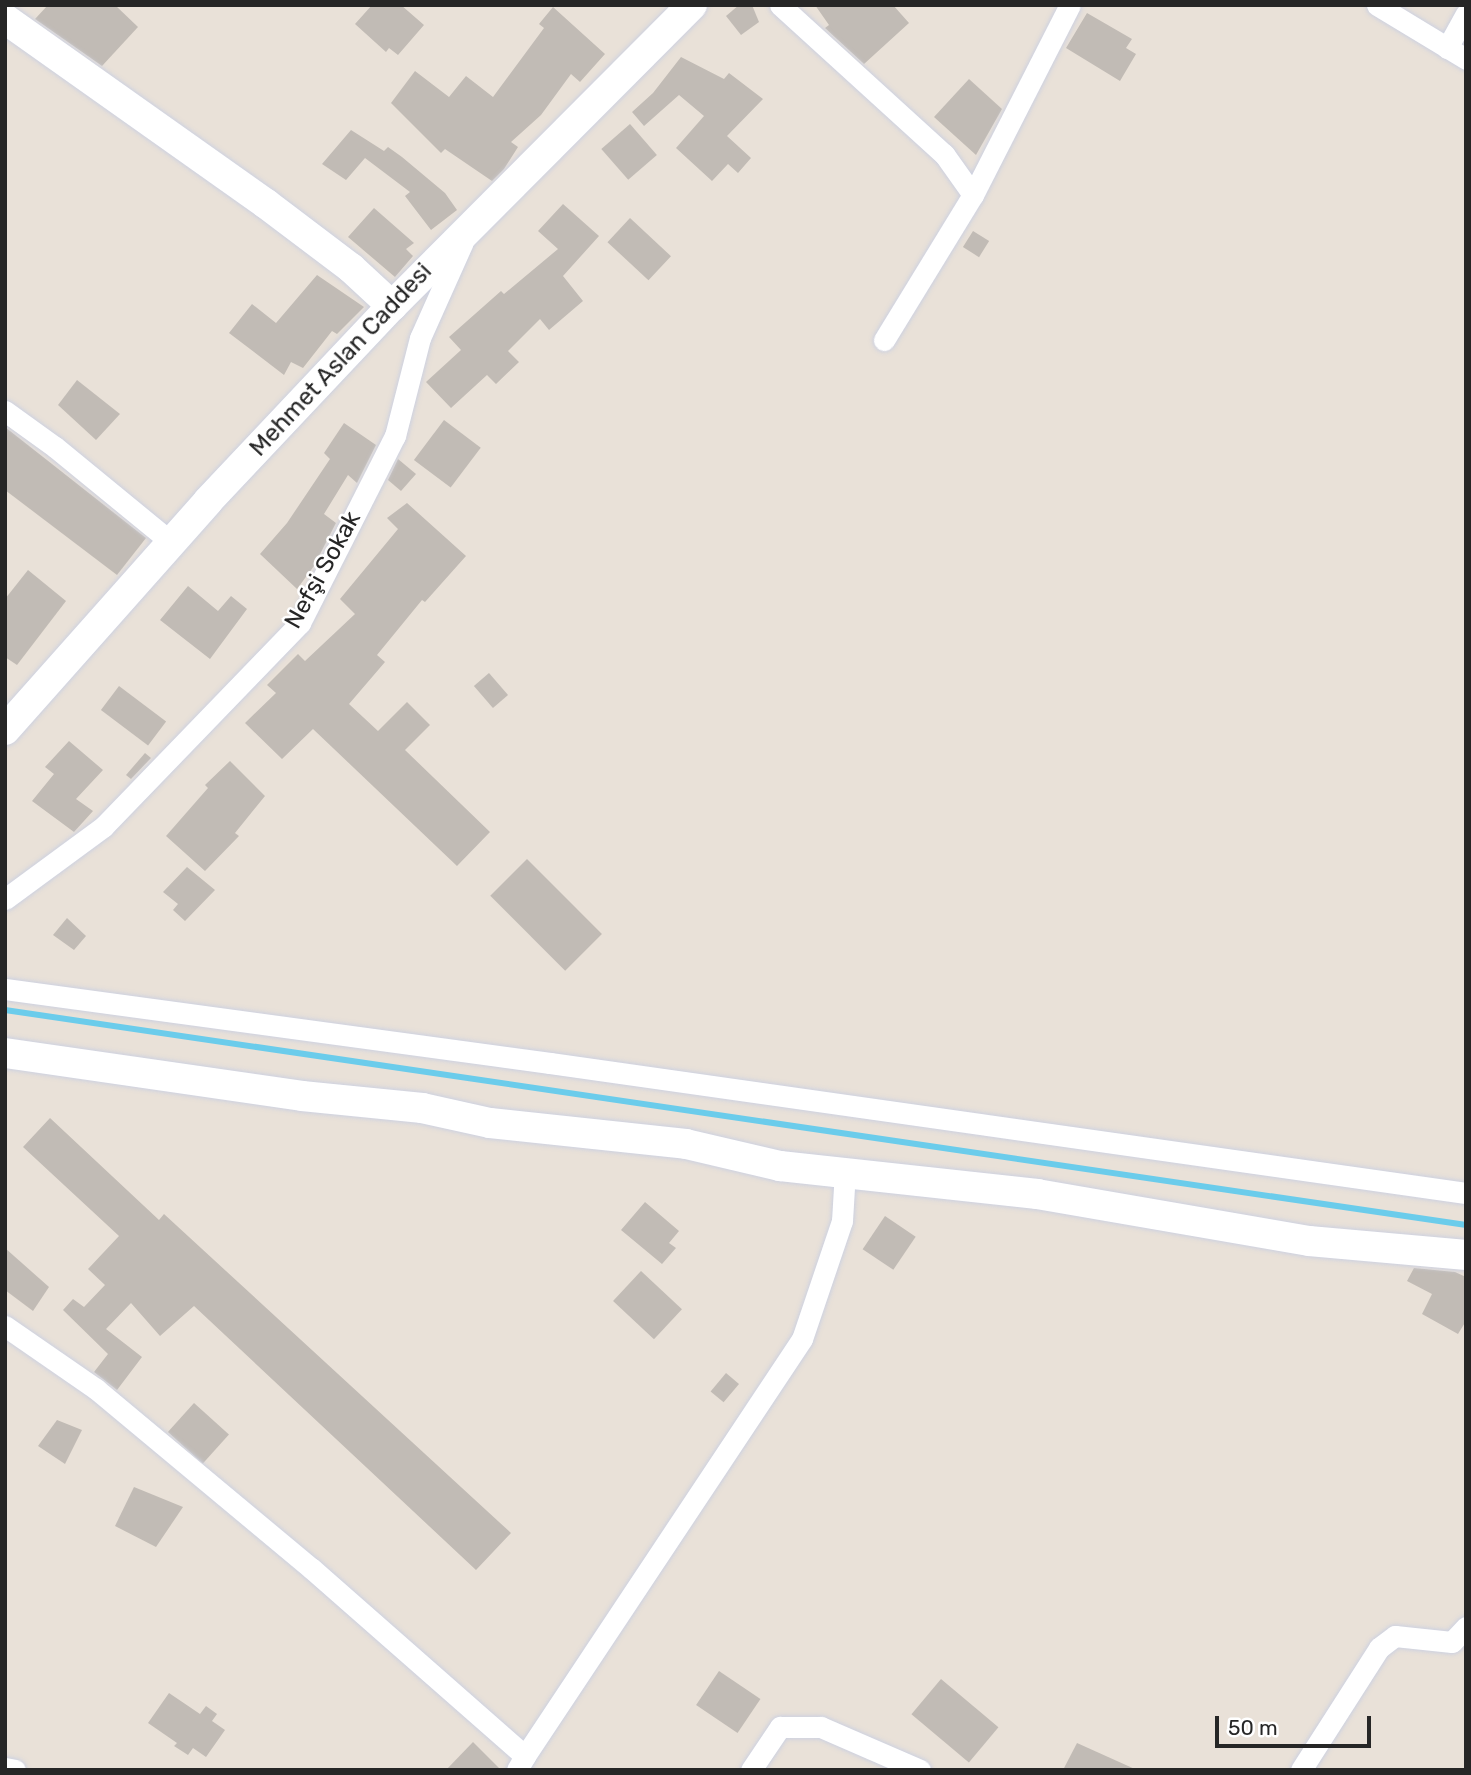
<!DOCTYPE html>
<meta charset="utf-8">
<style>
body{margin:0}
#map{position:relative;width:1471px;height:1775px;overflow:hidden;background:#e9e1d8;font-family:Rubik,sans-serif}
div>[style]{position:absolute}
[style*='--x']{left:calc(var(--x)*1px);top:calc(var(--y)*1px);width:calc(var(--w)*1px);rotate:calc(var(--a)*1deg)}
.stream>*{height:6px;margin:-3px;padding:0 3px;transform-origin:3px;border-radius:3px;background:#6bcceb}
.building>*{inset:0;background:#c1bbb5;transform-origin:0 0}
.roads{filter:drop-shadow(0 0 2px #cdd1e0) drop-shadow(0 0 2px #cdd1e0)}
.street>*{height:21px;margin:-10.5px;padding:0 10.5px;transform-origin:10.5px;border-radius:10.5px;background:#fff}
.secondary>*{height:30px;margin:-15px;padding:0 15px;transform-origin:15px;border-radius:15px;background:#fff}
span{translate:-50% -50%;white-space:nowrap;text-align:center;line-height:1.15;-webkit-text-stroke:5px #fff;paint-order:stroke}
.street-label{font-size:24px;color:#262626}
.frame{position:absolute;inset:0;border:7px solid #262626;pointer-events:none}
.scale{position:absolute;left:1215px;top:1716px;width:156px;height:32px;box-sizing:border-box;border:4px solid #262626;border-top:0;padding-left:9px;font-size:21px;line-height:24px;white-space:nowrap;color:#262626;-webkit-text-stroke:5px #fff;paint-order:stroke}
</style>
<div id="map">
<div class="stream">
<i style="--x:5;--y:1010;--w:1477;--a:8.37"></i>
</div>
<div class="building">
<i style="clip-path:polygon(48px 5px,115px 5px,138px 27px,102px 66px,35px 19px)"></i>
<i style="clip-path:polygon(372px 5px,401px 5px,424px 25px,398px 55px,389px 48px,386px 52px,355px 24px)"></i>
<i style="clip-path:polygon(739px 5px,752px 5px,759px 22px,741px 35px,726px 16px)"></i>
<i style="clip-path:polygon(815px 5px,893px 5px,909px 23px,864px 64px,825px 28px,829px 25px)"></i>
<i style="clip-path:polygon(553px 7px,605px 54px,580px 82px,571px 74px,541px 115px,511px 142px,518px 147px,504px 169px,492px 181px,445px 149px,441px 153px,391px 103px,415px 71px,449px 97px,466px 76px,493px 97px,544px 28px,539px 24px)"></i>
<i style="clip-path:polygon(1087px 13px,1132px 39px,1126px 48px,1136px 54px,1120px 81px,1066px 48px)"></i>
<i style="clip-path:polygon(681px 57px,724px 79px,729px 73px,763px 99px,727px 136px,751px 158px,738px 173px,728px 164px,712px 181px,676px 148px,704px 116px,679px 95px,644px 126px,632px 112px,653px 93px)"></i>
<i style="clip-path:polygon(969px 79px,1002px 109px,976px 155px,934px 117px)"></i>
<i style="left:630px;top:124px;width:41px;height:38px;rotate:49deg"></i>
<i style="clip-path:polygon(351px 130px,384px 151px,388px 147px,402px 157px,445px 193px,457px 210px,431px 230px,405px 196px,410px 192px,365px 158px,346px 180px,322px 164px)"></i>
<i style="clip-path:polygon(563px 204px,599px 236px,563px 276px,583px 301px,549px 330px,540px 319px,508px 351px,519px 362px,496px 384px,487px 375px,451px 408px,426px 382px,461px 350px,449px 337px,501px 291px,504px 294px,558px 249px,538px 231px)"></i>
<i style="clip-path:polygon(374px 208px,414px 243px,406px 249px,413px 256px,395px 277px,348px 237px)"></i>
<i style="left:630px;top:218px;width:56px;height:33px;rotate:43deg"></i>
<i style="left:973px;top:231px;width:19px;height:19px;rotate:32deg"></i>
<i style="clip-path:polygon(317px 275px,364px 307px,337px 334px,332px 331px,303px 368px,291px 362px,284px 375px,229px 333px,252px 304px,276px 323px)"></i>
<i style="clip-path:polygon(77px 380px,120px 414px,96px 440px,58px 405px)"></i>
<i style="left:444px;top:420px;width:46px;height:50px;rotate:37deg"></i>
<i style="clip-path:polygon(344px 423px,376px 445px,357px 483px,348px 475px,324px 514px,336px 523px,314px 566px,297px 589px,260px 554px,287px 523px,330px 459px,324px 453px)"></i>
<i style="clip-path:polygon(5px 427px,146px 538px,117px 575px,5px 490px)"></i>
<i style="clip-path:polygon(398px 459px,416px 474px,401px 491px,388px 480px)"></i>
<i style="clip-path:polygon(407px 503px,466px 556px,425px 602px,422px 600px,377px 655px,385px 662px,349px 704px,378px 731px,407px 702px,430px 725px,405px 750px,490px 832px,457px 866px,313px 729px,282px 759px,245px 723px,276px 693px,267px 685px,298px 654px,305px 661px,355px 614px,340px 599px,398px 529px,387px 518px)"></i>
<i style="clip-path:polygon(28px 570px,66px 601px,17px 665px,5px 657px,5px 599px)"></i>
<i style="clip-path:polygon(188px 586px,218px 611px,231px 596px,247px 609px,210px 659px,160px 620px)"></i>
<i style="left:489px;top:673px;width:29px;height:20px;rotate:49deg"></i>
<i style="left:119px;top:686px;width:59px;height:30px;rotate:37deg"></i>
<i style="clip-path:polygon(69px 741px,103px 770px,76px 799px,93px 811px,74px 832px,32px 801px,54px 774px,45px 767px)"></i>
<i style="clip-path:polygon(145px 753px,151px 758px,131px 779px,126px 775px)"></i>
<i style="clip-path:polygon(230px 761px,265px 796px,235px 833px,239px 836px,205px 871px,166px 836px,208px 788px,205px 785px)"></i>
<i style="left:527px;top:859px;width:106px;height:52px;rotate:45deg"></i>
<i style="clip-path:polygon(187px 867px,215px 890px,185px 921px,173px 910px,178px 904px,163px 892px)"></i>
<i style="clip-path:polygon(67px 918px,86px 936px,74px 950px,53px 935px)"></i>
<i style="clip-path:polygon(50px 1118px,159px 1220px,164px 1214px,511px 1533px,476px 1570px,194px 1306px,160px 1336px,131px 1303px,106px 1329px,142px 1357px,117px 1390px,94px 1372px,108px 1354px,63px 1310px,73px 1299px,84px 1307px,105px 1285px,88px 1269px,119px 1236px,23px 1147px)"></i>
<i style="clip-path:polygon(645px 1202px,679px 1231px,669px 1243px,676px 1248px,662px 1264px,621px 1230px)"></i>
<i style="left:885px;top:1216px;width:37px;height:40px;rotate:34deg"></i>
<i style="clip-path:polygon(5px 1248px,49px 1287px,33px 1311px,5px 1290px)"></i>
<i style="clip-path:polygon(1414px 1268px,1455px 1272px,1466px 1277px,1466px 1321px,1458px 1334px,1422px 1314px,1432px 1294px,1407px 1281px)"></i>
<i style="left:641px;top:1271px;width:56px;height:41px;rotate:43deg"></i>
<i style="left:726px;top:1373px;width:17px;height:24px;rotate:40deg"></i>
<i style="left:194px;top:1403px;width:47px;height:39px;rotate:42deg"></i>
<i style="clip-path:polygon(57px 1420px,82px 1430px,65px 1464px,38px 1446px)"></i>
<i style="clip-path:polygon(134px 1487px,183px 1507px,156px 1547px,115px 1526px)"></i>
<i style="left:719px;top:1671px;width:50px;height:41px;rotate:34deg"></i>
<i style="left:941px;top:1679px;width:75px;height:46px;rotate:40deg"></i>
<i style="clip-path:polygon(169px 1693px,200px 1714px,206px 1706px,217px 1714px,212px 1721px,225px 1730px,206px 1757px,193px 1748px,188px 1755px,174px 1746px,177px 1743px,148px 1723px)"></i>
<i style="clip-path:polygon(473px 1742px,501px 1770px,446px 1770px)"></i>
<i style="clip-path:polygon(1077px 1743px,1137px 1770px,1063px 1770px)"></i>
</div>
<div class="roads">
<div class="street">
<i style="--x:780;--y:5;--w:222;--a:42.3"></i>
<i style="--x:944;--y:154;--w:50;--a:54.7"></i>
<i style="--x:1377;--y:5;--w:104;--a:31.2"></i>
<i style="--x:1447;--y:48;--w:39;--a:-61"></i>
<i style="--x:884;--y:340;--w:170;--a:-58.5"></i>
<i style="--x:973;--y:195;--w:213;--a:-63"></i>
<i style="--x:5;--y:411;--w:62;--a:35.8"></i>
<i style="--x:55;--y:447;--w:150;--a:39.3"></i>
<i style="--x:5;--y:899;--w:122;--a:-36.3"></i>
<i style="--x:103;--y:827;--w:284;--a:-46"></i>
<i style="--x:300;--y:623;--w:210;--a:-63.1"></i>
<i style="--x:395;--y:436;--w:101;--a:-75.7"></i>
<i style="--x:420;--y:338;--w:105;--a:-65.9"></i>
<i style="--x:5;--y:989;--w:550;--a:7.73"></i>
<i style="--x:550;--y:1063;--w:925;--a:8.08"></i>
<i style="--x:5;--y:1326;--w:111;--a:34.7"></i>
<i style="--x:96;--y:1389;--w:280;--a:39.8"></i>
<i style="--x:311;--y:1568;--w:285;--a:41.3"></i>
<i style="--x:525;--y:1756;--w:16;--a:120"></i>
<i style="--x:525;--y:1756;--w:501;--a:-56.41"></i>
<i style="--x:802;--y:1339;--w:125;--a:-71.3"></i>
<i style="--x:842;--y:1221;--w:50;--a:-86.6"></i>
<i style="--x:5;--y:1768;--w:10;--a:11"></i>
<i style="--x:751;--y:1770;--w:52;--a:-56"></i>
<i style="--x:780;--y:1727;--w:41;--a:0"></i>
<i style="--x:821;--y:1727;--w:108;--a:23.5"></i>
<i style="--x:1301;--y:1770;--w:145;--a:-57.4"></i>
<i style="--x:1379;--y:1648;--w:20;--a:-37"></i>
<i style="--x:1395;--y:1636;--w:57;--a:6"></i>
<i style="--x:1452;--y:1642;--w:21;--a:-47"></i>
</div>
<div class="secondary">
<i style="--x:5;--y:19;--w:319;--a:35.3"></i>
<i style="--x:265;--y:203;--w:108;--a:37.1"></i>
<i style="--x:351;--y:268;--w:56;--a:42.8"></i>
<i style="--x:5;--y:730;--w:306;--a:-48.4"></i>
<i style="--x:208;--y:501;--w:268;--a:-46.7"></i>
<i style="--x:392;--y:306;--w:425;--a:-45.1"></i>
<i style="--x:5;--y:1053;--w:300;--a:8.2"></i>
<i style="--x:302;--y:1096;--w:121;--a:5.7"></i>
<i style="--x:422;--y:1108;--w:70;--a:12.4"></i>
<i style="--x:490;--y:1123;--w:197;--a:6.1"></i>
<i style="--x:686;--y:1144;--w:97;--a:13.2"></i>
<i style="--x:780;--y:1166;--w:259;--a:6.2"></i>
<i style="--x:1037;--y:1194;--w:276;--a:9.8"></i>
<i style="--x:1309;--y:1241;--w:158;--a:5.1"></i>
</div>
</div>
<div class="street-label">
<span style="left:341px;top:360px;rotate:-47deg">Mehmet Aslan Caddesi</span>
<span style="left:323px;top:570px;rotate:-61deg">Nefşi Sokak</span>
</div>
<div class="frame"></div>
<div class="scale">50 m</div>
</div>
